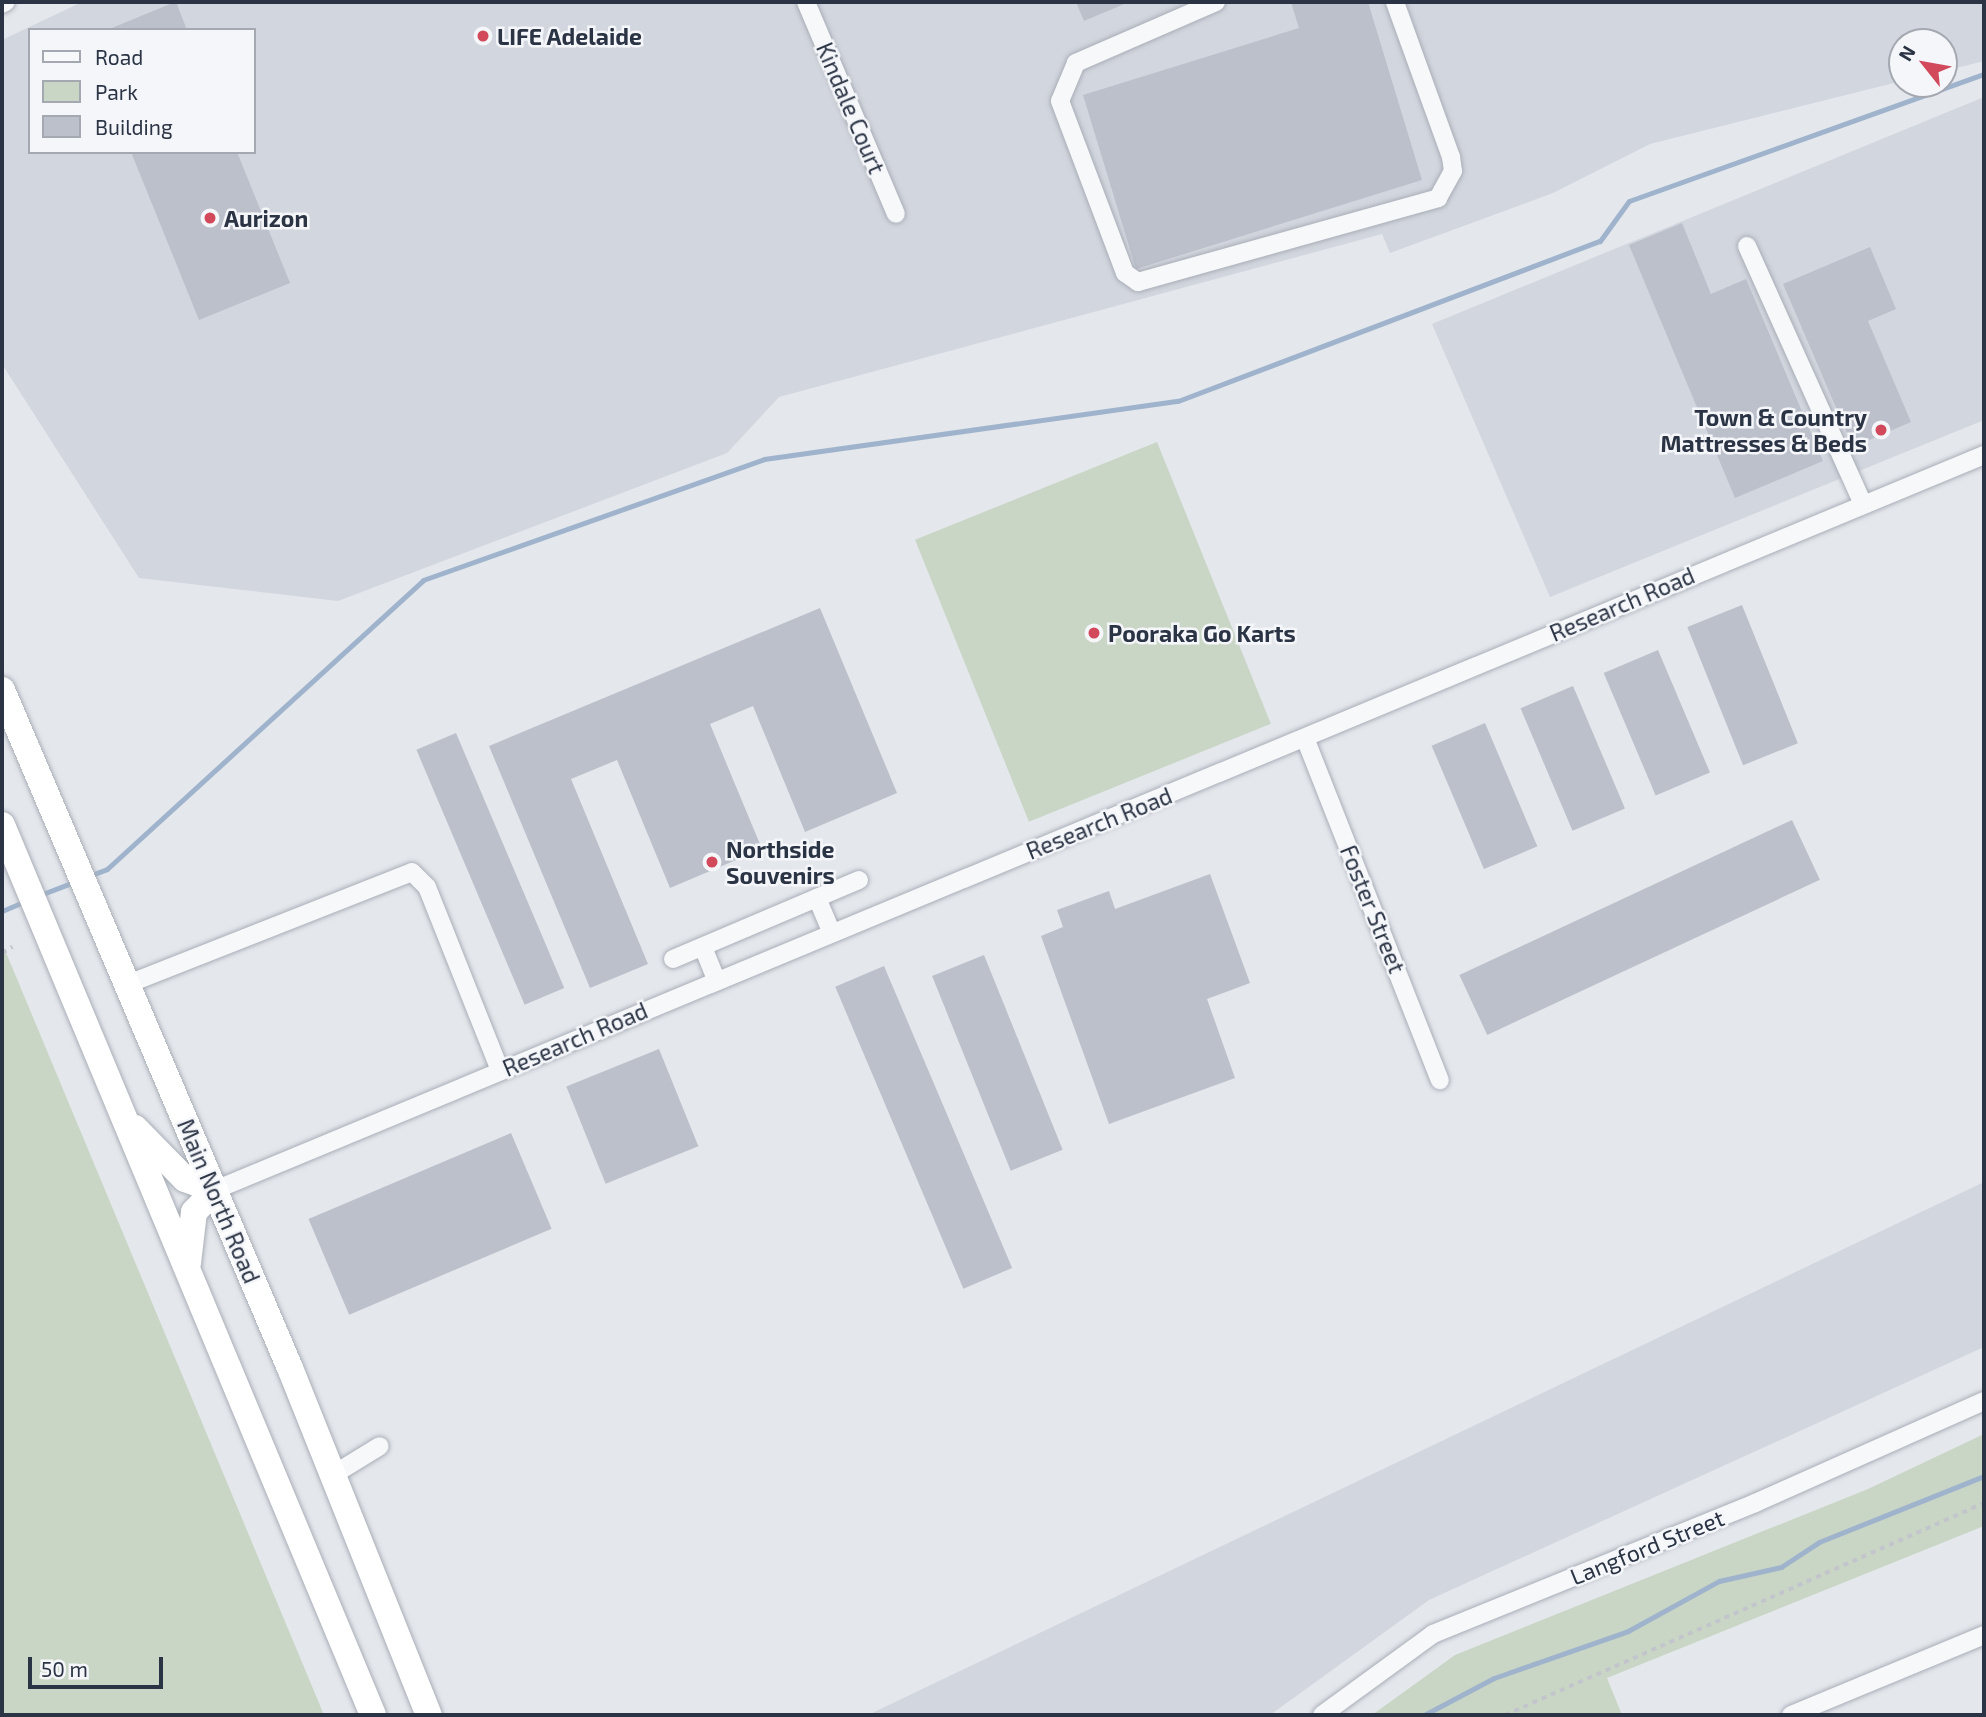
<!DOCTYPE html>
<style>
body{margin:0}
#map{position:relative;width:1986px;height:1717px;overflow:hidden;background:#e4e7ec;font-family:"Exo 2",sans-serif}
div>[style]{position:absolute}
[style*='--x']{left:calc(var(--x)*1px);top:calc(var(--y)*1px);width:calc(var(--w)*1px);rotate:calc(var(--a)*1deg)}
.built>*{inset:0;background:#d2d6de}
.green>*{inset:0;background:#c9d6c5;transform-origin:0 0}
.stream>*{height:5px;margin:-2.5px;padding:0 2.5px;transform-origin:2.5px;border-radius:2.5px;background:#9fb4cc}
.building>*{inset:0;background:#bbc0ca;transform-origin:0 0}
.path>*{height:3.5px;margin-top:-1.75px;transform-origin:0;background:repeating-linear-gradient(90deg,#c2c5cb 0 5px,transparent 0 10px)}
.roads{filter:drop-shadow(0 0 2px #a9aeb7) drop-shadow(0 0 2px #a9aeb7)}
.minor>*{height:18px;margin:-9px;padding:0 9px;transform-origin:9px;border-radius:9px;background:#f7f8fa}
.highway>*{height:26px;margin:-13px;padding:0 13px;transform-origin:13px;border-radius:13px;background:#fff}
.dots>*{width:19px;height:19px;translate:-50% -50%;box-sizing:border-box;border:4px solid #f4f6f9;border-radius:50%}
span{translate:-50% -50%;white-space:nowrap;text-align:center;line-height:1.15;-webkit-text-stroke:5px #f4f6f9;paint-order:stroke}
.poi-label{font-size:23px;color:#2b3445;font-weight:700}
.left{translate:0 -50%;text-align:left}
.right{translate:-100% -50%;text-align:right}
.street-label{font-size:23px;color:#2b3445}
.frame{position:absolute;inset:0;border:4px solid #2b3445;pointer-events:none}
.legend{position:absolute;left:28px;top:28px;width:228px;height:126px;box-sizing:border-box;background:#f4f6f9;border:2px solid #a4a8b1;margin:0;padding:9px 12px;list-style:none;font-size:21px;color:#2b3445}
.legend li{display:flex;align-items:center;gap:14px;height:35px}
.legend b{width:35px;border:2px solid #a4a8b1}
.north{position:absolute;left:1888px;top:28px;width:70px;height:70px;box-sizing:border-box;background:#f4f6f9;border:2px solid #a4a8b1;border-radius:50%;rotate:301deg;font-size:19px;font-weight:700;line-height:28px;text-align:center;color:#2b3445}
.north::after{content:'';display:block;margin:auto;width:24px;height:32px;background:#d1495b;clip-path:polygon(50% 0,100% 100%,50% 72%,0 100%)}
.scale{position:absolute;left:28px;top:1657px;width:135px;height:32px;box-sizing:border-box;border:4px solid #2b3445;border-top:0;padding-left:9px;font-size:21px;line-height:24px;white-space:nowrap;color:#2b3445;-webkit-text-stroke:5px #f4f6f9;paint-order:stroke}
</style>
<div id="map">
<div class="built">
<i style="clip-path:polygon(evenodd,82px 2px,1984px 2px,1984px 61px,1944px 71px,1944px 42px,1902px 42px,1902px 81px,1650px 144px,1553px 193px,1390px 253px,1382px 234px,779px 397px,727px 453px,338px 601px,139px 578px,2px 364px,2px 40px,82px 2px,30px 30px,254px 30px,254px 152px,30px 152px,30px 30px)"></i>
<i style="clip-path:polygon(1984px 97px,1984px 420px,1550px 597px,1432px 324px)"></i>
<i style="clip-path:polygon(1984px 1182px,1984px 1347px,1429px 1600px,1270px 1715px,868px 1715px)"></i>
</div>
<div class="green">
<i style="left:1157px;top:442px;width:304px;height:261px;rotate:68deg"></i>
<i style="clip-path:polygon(2px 943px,324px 1715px,2px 1715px)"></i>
<i style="clip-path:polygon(1984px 1434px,1984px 1526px,1607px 1678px,1622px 1715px,1372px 1715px,1455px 1655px,1868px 1489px)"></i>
</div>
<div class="stream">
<i style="--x:89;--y:876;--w:19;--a:-21"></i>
<i style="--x:107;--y:869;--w:428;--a:-42.4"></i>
<i style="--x:423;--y:580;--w:362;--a:-19.5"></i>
<i style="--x:764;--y:459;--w:418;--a:-8"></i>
<i style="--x:1178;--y:401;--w:451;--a:-20.8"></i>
<i style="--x:1600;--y:241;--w:49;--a:-54.1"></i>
<i style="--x:1629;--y:201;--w:377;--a:-19.7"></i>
<i style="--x:40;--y:895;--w:36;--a:-21"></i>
<i style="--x:2;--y:911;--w:25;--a:-23"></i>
<i style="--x:1424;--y:1715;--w:79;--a:-27.9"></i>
<i style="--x:1494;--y:1678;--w:142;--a:-19.3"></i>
<i style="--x:1628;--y:1631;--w:104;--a:-28.8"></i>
<i style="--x:1719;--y:1581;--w:64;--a:-12.7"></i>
<i style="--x:1781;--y:1567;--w:45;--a:-33.3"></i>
<i style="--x:1819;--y:1542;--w:178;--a:-21.8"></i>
</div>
<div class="building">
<i style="clip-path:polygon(176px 2px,187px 30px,107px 30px,175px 2px)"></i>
<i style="clip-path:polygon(1076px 2px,1129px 2px,1084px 21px)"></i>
<i style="clip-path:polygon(1291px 2px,1368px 2px,1422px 180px,1136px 269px,1083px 95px,1299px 28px)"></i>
<i style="clip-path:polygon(131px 152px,237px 152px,290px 283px,199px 320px)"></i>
<i style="clip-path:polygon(1682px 223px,1711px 294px,1746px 279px,1823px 461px,1735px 498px,1629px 245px)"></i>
<i style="clip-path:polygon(1870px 247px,1896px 309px,1868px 321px,1911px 422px,1853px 447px,1783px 284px)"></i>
<i style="left:1742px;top:605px;width:149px;height:59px;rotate:68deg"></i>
<i style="clip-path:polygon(820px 608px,897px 793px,805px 832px,753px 706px,710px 724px,762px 849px,670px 888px,617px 760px,571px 779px,648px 964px,590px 988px,489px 746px)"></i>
<i style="left:1658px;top:650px;width:133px;height:59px;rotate:67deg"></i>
<i style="left:1573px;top:686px;width:133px;height:57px;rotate:67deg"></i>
<i style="left:1485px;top:723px;width:134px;height:58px;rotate:67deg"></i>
<i style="left:456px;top:733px;width:277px;height:43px;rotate:67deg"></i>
<i style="left:1792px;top:820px;width:66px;height:367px;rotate:65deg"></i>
<i style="clip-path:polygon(1210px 874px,1250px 983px,1207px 999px,1235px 1078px,1109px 1124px,1041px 936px,1063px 927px,1057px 910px,1109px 891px,1115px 909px)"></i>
<i style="left:984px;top:955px;width:210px;height:56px;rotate:68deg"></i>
<i style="left:884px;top:966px;width:328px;height:53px;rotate:67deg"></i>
<i style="left:659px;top:1049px;width:105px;height:100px;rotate:68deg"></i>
<i style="left:511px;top:1133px;width:104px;height:220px;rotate:67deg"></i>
</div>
<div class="path">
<i style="--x:2;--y:953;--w:12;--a:-31"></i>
<i style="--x:1505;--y:1715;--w:524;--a:-23.87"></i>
</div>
<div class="roads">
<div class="minor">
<i style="--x:806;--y:2;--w:230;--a:67"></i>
<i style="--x:1216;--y:2;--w:153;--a:156.5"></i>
<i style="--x:1076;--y:63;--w:41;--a:112.8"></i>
<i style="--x:1060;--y:101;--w:184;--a:69.3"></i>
<i style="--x:1125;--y:273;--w:16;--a:35"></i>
<i style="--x:1138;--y:282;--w:312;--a:-15.6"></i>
<i style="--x:1438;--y:198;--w:31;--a:-61"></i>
<i style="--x:1453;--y:171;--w:14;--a:-98"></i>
<i style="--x:1451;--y:157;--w:165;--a:-109.9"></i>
<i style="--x:2;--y:4;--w:4;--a:-27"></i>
<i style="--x:1747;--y:246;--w:281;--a:65.8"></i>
<i style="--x:1305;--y:738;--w:368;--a:68.5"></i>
<i style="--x:817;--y:898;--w:38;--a:67"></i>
<i style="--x:703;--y:947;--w:37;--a:68"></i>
<i style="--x:673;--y:959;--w:202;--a:-23"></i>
<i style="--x:128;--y:984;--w:305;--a:-21.5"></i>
<i style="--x:412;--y:872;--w:21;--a:45"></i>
<i style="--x:427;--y:887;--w:197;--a:68.3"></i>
<i style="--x:215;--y:1190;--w:1916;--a:-22.56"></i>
<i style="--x:331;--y:1476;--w:57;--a:-31.5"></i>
<i style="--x:1322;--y:1715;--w:137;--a:-36.1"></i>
<i style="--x:1433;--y:1634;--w:348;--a:-22.1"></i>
<i style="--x:1755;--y:1503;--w:251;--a:-24"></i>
<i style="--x:1791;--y:1715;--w:209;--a:-22.5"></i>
</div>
<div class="highway">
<i style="--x:2;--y:690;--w:737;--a:66.99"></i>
<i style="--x:290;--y:1368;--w:374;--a:68.2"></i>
<i style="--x:2;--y:825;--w:964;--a:67.37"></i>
<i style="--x:135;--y:1128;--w:71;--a:45.6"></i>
<i style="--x:185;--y:1179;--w:32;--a:20"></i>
<i style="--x:188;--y:1263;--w:51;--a:-83.3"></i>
<i style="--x:194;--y:1212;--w:30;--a:-46"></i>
</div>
</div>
<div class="dots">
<i style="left:483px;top:36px;background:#d1495b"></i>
<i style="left:210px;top:218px;background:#d1495b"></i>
<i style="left:1881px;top:430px;background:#d1495b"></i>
<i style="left:1094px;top:633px;background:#d1495b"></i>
<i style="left:712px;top:862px;background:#d1495b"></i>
</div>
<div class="poi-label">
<span class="left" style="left:497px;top:36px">LIFE Adelaide</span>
<span class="left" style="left:224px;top:218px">Aurizon</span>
<span class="right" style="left:1867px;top:430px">Town &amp; Country<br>Mattresses &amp; Beds</span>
<span class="left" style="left:1108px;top:633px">Pooraka Go Karts</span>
<span class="left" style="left:726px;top:862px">Northside<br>Souvenirs</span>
</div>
<div class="street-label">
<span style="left:851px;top:108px;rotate:67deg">Kindale Court</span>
<span style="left:1622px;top:604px;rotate:-23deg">Research Road</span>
<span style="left:1099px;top:823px;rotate:-22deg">Research Road</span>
<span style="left:1373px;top:909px;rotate:68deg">Foster Street</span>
<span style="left:575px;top:1039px;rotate:-23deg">Research Road</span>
<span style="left:219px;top:1201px;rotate:67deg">Main North Road</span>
<span style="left:1647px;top:1547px;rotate:-22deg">Langford Street</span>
</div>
<div class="frame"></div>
<ul class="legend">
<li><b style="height:9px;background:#f7f8fa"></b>Road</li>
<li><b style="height:19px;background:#c9d6c5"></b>Park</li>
<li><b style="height:19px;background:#bbc0ca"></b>Building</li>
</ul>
<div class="north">N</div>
<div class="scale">50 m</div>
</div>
